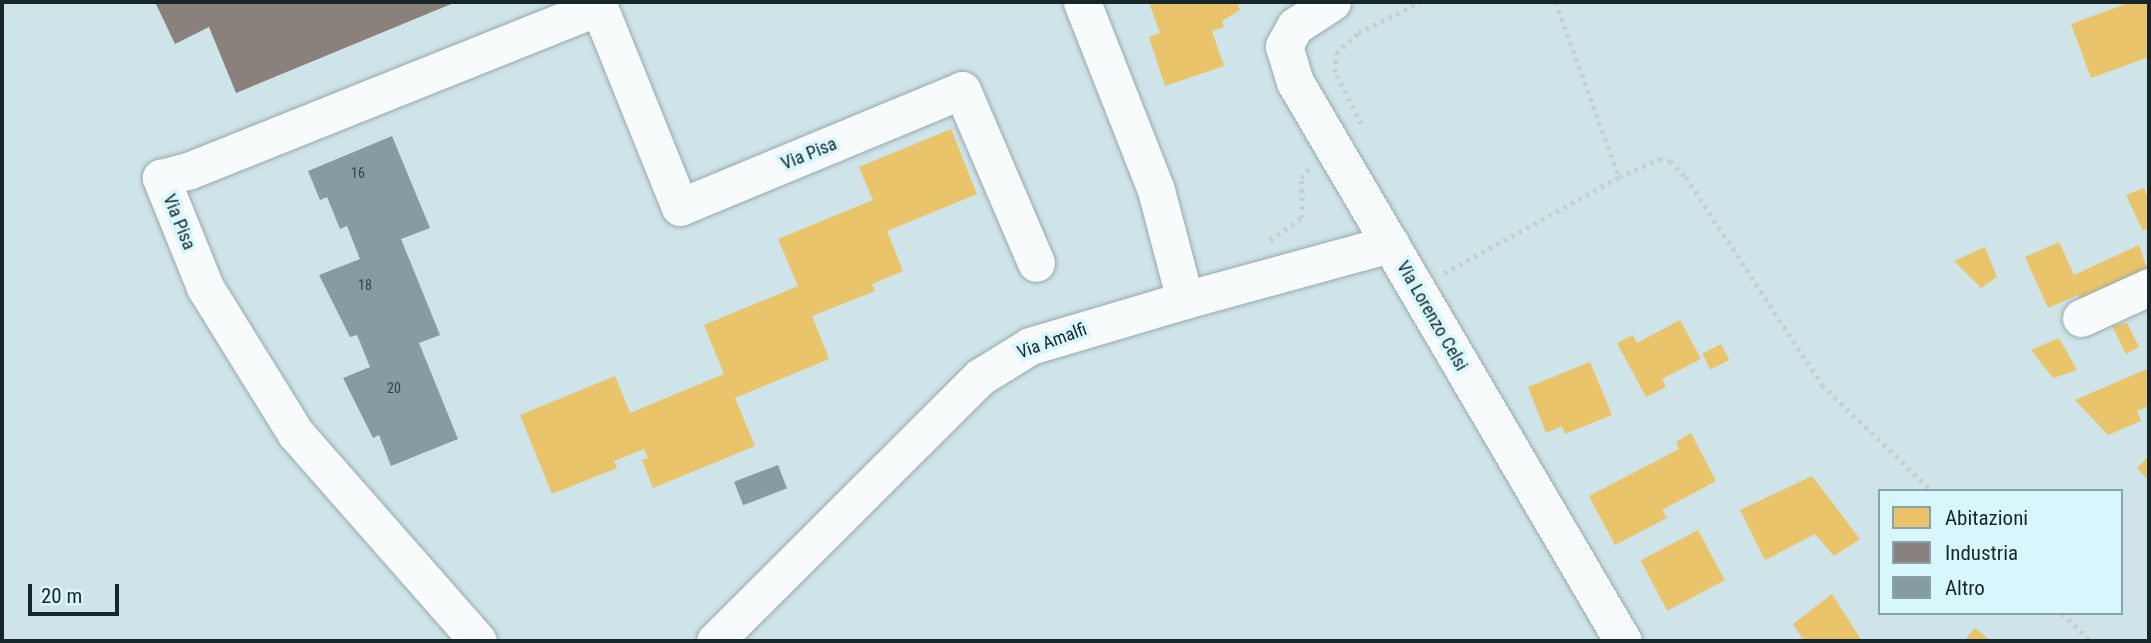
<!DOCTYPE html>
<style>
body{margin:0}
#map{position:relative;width:2151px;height:643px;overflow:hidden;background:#cee4e8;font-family:"Roboto Condensed",sans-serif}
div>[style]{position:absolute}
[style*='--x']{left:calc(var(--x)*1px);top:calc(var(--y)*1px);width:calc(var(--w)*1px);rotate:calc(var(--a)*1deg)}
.homes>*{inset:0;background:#e9c46a;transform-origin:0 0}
.industry>*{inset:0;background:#8a817c}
.building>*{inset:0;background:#859ca0;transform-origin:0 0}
.path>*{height:4.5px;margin-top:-2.25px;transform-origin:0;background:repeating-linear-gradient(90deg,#c8cfd0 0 3.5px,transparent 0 8.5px)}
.roads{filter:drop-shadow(0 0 2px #98a9ad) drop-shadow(0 0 2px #98a9ad)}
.minor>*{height:37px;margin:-18.5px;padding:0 18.5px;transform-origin:18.5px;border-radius:18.5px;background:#f8fbfc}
span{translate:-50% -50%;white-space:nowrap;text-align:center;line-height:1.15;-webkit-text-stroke:7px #d7f7fd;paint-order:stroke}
.number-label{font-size:14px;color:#324447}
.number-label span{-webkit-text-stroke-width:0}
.street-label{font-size:18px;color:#172629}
.frame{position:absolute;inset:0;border:4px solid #172629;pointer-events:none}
.legend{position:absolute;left:1878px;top:489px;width:245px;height:126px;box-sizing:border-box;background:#d7f7fd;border:2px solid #8aa3a8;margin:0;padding:9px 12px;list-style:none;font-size:21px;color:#172629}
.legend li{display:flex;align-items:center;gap:14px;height:35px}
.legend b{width:35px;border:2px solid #8aa3a8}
.scale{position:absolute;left:28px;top:584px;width:91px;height:32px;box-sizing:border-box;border:4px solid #172629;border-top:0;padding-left:9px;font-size:21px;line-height:24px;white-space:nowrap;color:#172629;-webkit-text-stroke:5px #d7f7fd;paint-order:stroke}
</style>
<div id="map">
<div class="homes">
<i style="clip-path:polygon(1149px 2px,1237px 2px,1240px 10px,1222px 21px,1224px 27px,1212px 31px,1224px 66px,1165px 86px,1149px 37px,1160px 33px)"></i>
<i style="clip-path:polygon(2131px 2px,2149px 2px,2149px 57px,2091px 78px,2071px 24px)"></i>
<i style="clip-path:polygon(951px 129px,977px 194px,887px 231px,903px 271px,872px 284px,875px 291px,812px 316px,829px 359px,735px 398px,755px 446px,653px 488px,642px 460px,648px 458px,644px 449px,614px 461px,617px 468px,552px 494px,520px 415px,615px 376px,630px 413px,724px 374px,704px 325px,798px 286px,778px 239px,873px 200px,859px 167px)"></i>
<i style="clip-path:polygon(2144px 188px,2149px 200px,2149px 228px,2143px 231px,2126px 195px)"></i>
<i style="clip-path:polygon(2059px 242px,2074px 275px,2139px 245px,2149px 274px,2082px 305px,2078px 295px,2048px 308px,2025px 257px)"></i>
<i style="clip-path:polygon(1985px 247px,1997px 277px,1981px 288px,1954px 261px)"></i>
<i style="clip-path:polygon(1680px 320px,1701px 359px,1662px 379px,1666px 387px,1646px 397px,1617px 343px,1633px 335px,1637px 343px)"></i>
<i style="clip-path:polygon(2127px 323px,2139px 347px,2126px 354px,2112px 326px)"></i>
<i style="clip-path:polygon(2059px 338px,2077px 370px,2053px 378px,2031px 350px)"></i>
<i style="left:1721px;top:344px;width:18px;height:21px;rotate:63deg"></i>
<i style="clip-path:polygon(1590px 362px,1612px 415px,1565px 434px,1562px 426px,1546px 433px,1528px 387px)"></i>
<i style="clip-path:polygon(2149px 368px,2149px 406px,2137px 411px,2141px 421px,2108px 435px,2075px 400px)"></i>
<i style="clip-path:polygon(1691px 433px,1716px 481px,1662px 510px,1667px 518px,1615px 545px,1589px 496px,1679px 449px,1676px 442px)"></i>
<i style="clip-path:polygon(2149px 456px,2149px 481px,2137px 468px)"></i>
<i style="clip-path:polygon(1812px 476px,1860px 539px,1834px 556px,1815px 534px,1765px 560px,1740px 510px)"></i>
<i style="left:1698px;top:530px;width:57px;height:65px;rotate:62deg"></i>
<i style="clip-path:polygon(1832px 594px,1862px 641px,1804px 641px,1793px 624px)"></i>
<i style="clip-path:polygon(1975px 628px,1991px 641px,1965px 640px)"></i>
</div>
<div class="industry">
<i style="clip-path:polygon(155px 2px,456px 2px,236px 93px,209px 27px,175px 44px)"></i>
</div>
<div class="building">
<i style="clip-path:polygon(392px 136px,430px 228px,401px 239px,440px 335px,419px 343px,458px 439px,391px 466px,379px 435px,373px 438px,343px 378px,370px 367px,357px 335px,350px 337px,319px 275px,360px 259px,347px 226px,340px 229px,327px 197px,320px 200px,308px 171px)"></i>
<i style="left:778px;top:465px;width:25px;height:47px;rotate:69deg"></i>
</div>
<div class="path">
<i style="--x:1556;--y:2;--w:186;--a:70.2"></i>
<i style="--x:1361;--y:124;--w:58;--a:-116.6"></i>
<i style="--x:1335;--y:72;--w:19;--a:-87"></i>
<i style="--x:1336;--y:53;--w:30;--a:-42"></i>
<i style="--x:1358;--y:33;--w:69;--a:-26.6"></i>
<i style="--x:1270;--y:240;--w:39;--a:-35"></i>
<i style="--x:1302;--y:218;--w:40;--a:-91.4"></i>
<i style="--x:1301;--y:178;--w:12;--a:-48"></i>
<i style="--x:1444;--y:273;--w:200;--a:-28.7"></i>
<i style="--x:1619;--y:177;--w:44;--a:-24.2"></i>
<i style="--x:1659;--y:159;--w:11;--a:10"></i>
<i style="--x:1670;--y:161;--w:23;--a:45"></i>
<i style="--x:1686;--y:177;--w:249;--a:56.8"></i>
<i style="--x:1822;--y:385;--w:153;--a:43.9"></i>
<i style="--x:2062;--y:613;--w:40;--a:44"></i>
</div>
<div class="roads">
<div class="minor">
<i style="--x:597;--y:2;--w:221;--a:68"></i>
<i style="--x:680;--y:207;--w:305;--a:-22.5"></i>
<i style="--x:962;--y:90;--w:188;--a:66.8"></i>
<i style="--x:1332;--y:2;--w:44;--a:147"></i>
<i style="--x:1295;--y:26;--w:23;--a:119"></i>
<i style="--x:1284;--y:46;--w:38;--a:73"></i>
<i style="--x:1295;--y:82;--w:648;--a:59.6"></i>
<i style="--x:1185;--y:300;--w:213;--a:-15.3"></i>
<i style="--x:2081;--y:318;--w:75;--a:-24.5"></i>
<i style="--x:478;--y:641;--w:276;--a:-131.3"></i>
<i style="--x:296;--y:434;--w:173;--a:-121.8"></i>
<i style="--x:205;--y:287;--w:118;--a:-112"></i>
<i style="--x:161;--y:178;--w:28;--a:-15"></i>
<i style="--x:188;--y:171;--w:443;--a:-21.8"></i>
<i style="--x:715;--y:641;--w:374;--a:-44.9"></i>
<i style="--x:980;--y:377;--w:59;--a:-31.8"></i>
<i style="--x:1030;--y:346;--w:162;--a:-16.5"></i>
<i style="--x:1185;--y:300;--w:114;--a:-104.8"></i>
<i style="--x:1156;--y:190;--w:202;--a:-111.5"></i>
</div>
</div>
<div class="number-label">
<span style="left:358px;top:173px">16</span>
<span style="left:365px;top:285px">18</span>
<span style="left:394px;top:388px">20</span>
</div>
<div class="street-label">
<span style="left:809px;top:154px;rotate:-22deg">Via Pisa</span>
<span style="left:179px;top:222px;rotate:68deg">Via Pisa</span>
<span style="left:1432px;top:316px;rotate:60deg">Via Lorenzo Celsi</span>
<span style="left:1052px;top:341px;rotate:-20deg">Via Amalfi</span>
</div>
<div class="frame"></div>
<ul class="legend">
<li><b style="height:19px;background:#e9c46a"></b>Abitazioni</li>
<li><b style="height:19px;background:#8a817c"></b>Industria</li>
<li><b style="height:19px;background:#859ca0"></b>Altro</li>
</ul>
<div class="scale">20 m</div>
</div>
